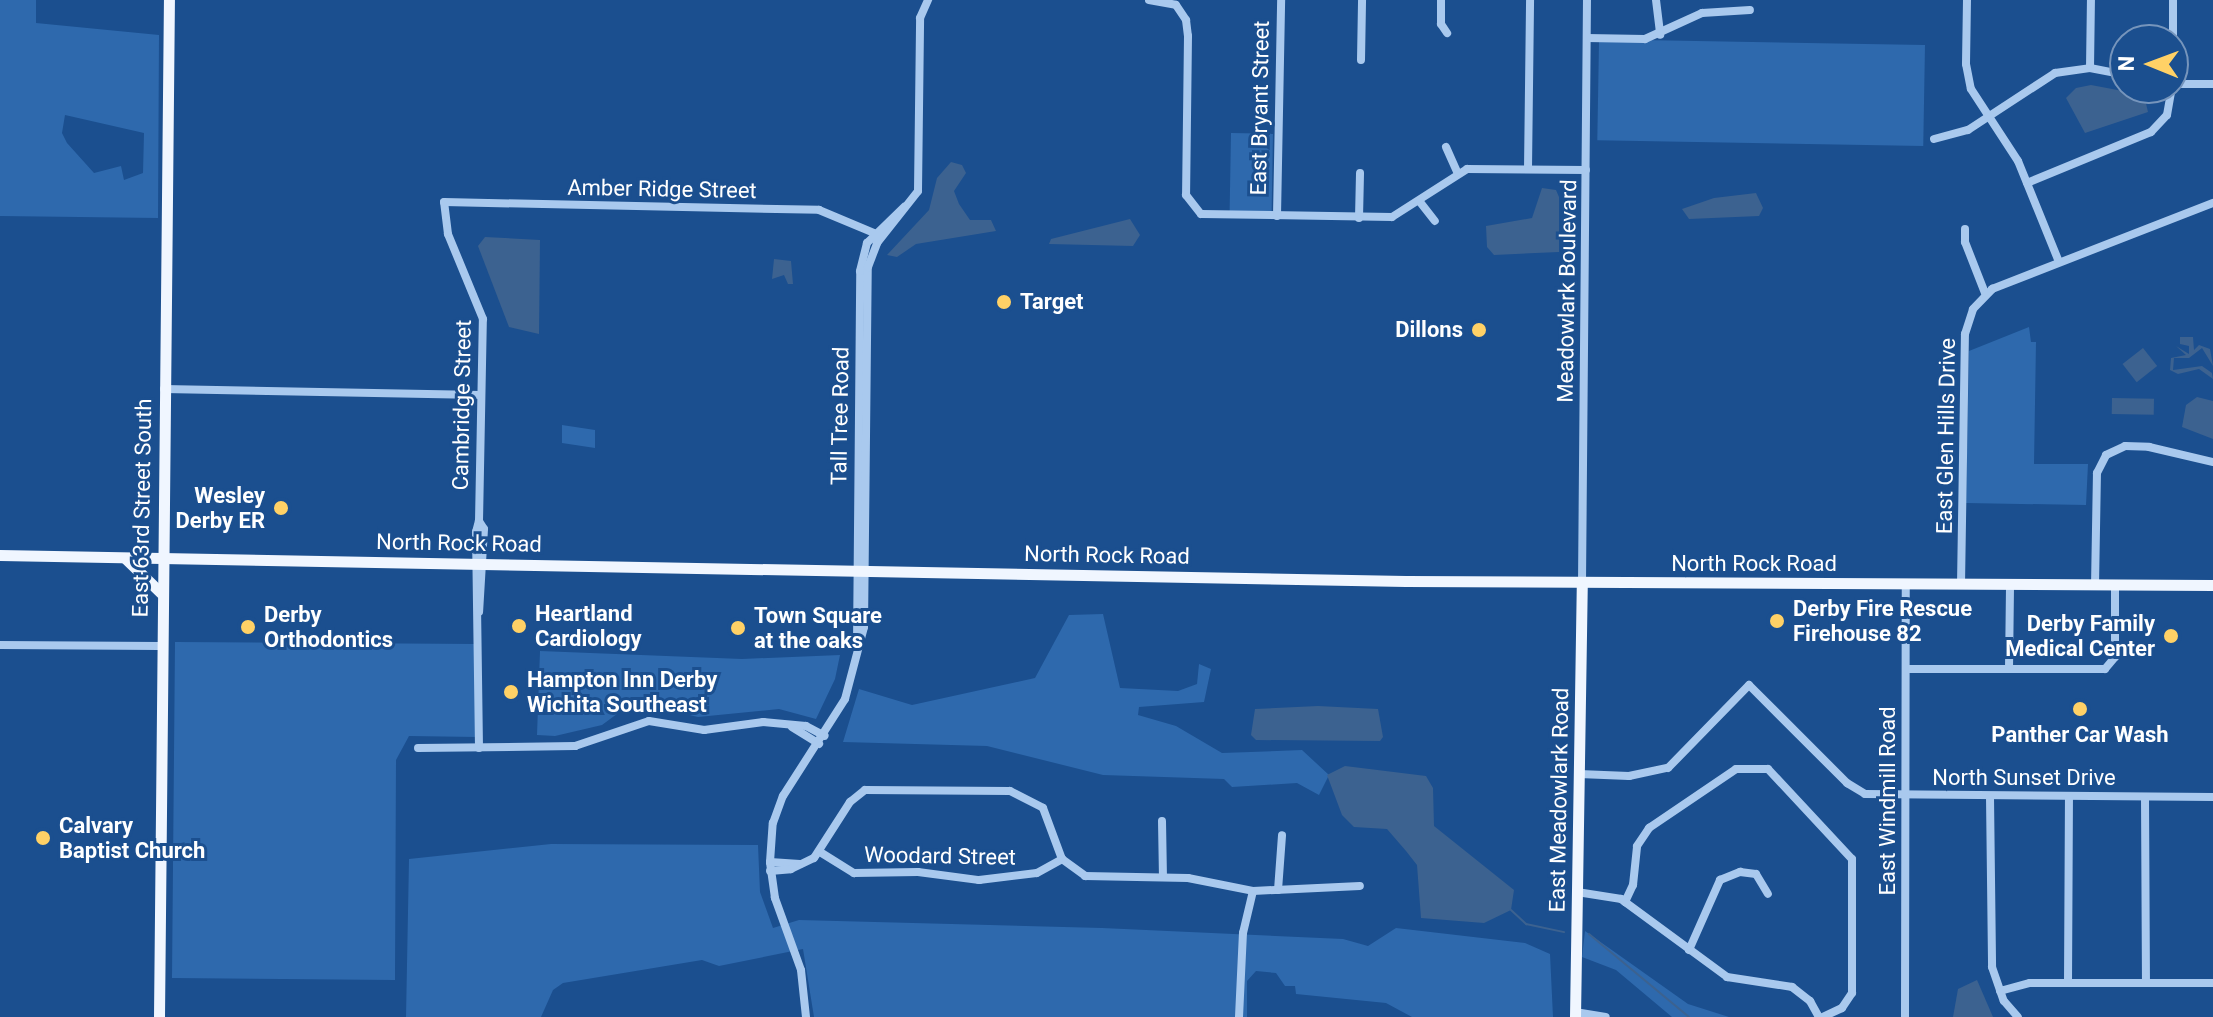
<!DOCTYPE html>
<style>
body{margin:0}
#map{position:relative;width:2213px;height:1017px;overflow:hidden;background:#1b4f8f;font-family:Roboto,sans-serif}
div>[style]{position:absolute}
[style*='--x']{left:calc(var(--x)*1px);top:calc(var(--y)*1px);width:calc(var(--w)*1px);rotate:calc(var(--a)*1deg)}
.green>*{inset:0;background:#2e69ad;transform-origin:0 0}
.water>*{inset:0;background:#3c6290;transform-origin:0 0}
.stream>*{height:2px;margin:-1px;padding:0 1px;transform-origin:1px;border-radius:1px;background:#3c6290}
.minor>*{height:8px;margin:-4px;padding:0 4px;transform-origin:4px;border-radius:4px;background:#a9c9ee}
.major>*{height:11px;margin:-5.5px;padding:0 5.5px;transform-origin:5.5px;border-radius:5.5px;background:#f0f6ff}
.dots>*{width:22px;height:22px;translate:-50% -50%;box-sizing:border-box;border:4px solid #1b4f8f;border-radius:50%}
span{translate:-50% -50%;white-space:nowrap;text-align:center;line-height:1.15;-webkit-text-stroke:6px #1b4f8f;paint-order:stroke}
.street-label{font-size:22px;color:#fff}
.poi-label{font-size:22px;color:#fff;font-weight:700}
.left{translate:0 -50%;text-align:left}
.right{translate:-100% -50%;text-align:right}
.north{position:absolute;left:2109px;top:24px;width:80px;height:80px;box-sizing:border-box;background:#1b4f8f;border:2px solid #7695bc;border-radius:50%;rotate:271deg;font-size:22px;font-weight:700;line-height:32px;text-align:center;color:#fff}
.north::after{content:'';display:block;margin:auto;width:28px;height:36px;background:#ffd166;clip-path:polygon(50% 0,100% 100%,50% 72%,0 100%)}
</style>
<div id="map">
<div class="green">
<i style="clip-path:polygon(evenodd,0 0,36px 0,36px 23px,159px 35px,158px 218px,0 216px,0 0,65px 115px,144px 133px,143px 173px,124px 180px,121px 166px,94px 173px,67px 143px,62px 133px,65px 115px)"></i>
<i style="left:1925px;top:45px;width:101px;height:326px;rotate:91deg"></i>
<i style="left:1231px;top:133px;width:42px;height:78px;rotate:1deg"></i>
<i style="clip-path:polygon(2029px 327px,2031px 342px,2036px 342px,2034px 464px,2088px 464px,2086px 505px,1966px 503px,1969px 351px)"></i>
<i style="clip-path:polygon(562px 425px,595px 430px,595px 448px,562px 443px)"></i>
<i style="clip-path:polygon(1103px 614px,1120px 688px,1178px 691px,1197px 684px,1199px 664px,1211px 669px,1204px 702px,1139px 707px,1138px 715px,1176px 726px,1222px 753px,1302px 750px,1329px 775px,1319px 795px,1297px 783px,1232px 787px,1224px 779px,1103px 775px,987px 746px,843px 742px,859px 689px,912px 705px,1035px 678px,1069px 615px)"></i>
<i style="clip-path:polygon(175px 642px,477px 644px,477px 737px,409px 736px,396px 760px,395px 980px,172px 978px)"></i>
<i style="clip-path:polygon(540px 651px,742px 659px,840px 655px,835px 679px,816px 719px,779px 709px,698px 717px,660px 708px,621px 711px,602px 725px,555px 736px,537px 735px)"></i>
<i style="clip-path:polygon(551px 844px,758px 845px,760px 892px,773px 928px,799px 920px,1102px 928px,1343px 939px,1368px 946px,1396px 928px,1525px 943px,1550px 954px,1553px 1017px,1412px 1017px,1386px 1003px,1296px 994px,1295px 986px,1285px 986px,1276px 973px,1256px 971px,1247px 981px,1247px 1017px,814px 1017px,803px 949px,719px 966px,702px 960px,563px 983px,553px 990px,541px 1017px,406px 1017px,409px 859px)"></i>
<i style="clip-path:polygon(1585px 931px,1688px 1004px,1729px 1017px,1672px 1017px,1616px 970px,1582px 957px)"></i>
</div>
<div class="water">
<i style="clip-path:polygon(2091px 85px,2144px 95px,2148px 112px,2085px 133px,2066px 98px,2076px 88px)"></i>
<i style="clip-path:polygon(951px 162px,962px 165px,966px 173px,954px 191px,959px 204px,970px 220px,991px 220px,996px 231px,916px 244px,897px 257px,887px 255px,929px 210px,937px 178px)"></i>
<i style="clip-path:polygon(1542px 188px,1556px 190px,1559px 197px,1559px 252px,1494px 255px,1487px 247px,1486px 226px,1532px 218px)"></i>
<i style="clip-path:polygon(1756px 193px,1763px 208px,1759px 216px,1689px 219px,1682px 209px,1714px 198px)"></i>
<i style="clip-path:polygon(1130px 219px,1140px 235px,1133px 246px,1049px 244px,1051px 239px)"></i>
<i style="clip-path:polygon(485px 237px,540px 240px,539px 334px,509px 327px,478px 246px)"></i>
<i style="clip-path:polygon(774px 259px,791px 261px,793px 284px,788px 284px,784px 275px,772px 279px)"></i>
<i style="clip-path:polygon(2180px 337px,2193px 337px,2194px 350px,2199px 345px,2210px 349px,2213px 366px,2202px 348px,2189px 358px,2174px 358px,2173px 370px,2202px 366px,2212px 373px,2213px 379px,2199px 369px,2178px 374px,2170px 370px,2171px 358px,2186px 355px,2176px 346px,2189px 354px,2189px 346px,2180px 344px)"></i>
<i style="left:2143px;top:348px;width:23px;height:26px;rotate:52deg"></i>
<i style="clip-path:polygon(2197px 397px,2213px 401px,2213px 439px,2182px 427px,2186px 405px)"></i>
<i style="left:2112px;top:398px;width:42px;height:16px;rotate:1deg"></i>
<i style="clip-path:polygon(1318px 706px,1378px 709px,1383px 737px,1380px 741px,1256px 740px,1251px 735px,1255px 709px)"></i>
<i style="clip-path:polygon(1345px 766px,1426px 776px,1433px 788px,1434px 826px,1514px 890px,1511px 910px,1484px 923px,1421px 918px,1417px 865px,1406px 851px,1387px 829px,1354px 827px,1342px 815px,1327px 775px)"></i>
<i style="clip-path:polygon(1977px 980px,1993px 1017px,1953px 1017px,1958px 989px)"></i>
</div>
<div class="stream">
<i style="--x:1511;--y:910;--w:21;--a:43"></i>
<i style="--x:1526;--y:924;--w:39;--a:12"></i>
<i style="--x:1589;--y:934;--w:130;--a:39.7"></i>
</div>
<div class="minor">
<i style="--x:1149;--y:0;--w:27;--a:10"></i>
<i style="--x:1441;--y:0;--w:24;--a:90"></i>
<i style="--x:1441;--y:24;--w:11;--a:56"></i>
<i style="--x:1656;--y:0;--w:35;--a:83"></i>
<i style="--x:1967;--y:0;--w:64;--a:90.9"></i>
<i style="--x:1966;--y:64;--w:25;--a:79"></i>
<i style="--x:1971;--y:89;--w:86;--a:56.9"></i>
<i style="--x:2018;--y:161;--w:109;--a:67.9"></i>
<i style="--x:1176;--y:5;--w:18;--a:56"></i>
<i style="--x:1186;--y:20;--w:16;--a:83"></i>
<i style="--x:1188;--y:36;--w:159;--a:90.7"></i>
<i style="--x:1186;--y:195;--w:24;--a:52"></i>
<i style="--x:1201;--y:214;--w:191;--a:0.9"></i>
<i style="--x:1392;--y:217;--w:89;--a:-32.6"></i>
<i style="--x:1467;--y:169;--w:119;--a:0.5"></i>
<i style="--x:1587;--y:38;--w:58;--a:1"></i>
<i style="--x:1645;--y:39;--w:63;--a:-24.5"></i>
<i style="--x:1702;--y:13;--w:48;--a:-3.6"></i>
<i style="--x:2173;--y:40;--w:40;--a:-90"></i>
<i style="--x:1361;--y:60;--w:60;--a:-89"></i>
<i style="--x:2090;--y:68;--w:68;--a:-89.2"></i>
<i style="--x:2173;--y:84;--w:40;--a:0"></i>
<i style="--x:1934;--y:139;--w:35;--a:-15"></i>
<i style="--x:1968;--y:130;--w:104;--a:-33.2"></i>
<i style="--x:2055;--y:73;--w:35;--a:-8"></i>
<i style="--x:2090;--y:68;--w:36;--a:11"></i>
<i style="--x:1446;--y:147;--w:27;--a:66"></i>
<i style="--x:1528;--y:169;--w:169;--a:-89.3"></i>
<i style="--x:2027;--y:183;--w:134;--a:-22.4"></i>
<i style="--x:2151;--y:132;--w:23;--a:-47"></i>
<i style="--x:2167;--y:115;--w:27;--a:-80"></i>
<i style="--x:1420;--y:202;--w:24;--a:52"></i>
<i style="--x:1277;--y:216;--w:216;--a:-88.9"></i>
<i style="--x:1359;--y:218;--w:45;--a:-88.7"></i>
<i style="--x:1965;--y:229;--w:13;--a:90"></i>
<i style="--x:1965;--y:242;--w:55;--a:68.6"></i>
<i style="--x:164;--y:389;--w:317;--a:1.1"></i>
<i style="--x:479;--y:521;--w:202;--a:-88.9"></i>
<i style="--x:483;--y:319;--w:92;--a:-112.4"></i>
<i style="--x:448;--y:234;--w:32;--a:-97"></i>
<i style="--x:444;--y:202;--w:375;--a:1.2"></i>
<i style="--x:819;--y:210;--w:60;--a:22.7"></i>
<i style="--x:1582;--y:583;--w:583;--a:-89.51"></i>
<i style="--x:1961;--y:585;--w:251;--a:-89.1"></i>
<i style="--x:1965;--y:334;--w:26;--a:-72"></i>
<i style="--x:1973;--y:309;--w:28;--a:-46"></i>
<i style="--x:1992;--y:289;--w:237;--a:-21.3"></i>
<i style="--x:2095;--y:586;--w:113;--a:-89"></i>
<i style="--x:2097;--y:473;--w:20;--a:-63"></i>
<i style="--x:2106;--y:455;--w:21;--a:-25"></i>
<i style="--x:2125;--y:446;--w:24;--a:2"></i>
<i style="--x:2149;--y:447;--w:66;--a:13.2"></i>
<i style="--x:857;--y:644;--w:373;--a:-89.5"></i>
<i style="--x:860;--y:271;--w:29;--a:-76"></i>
<i style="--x:867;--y:243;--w:52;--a:-44.2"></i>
<i style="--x:0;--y:645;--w:160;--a:0.4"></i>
<i style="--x:1906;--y:669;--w:199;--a:0"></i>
<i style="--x:2105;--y:669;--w:16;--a:-50"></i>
<i style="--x:2115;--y:657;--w:71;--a:-90"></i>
<i style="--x:2009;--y:669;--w:84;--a:-89.3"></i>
<i style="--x:792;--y:727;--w:32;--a:32"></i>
<i style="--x:418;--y:748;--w:157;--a:-0.7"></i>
<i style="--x:575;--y:746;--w:78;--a:-18.7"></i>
<i style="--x:649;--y:721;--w:56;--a:9.3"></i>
<i style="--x:704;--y:730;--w:60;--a:-7.7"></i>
<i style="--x:763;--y:722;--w:43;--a:5.3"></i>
<i style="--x:806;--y:726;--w:21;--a:28"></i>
<i style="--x:479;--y:748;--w:216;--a:-90.8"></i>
<i style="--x:476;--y:532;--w:11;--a:-75"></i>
<i style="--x:479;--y:521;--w:9;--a:58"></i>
<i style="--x:484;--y:529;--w:83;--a:93.4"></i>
<i style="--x:1579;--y:774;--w:50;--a:2.3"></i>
<i style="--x:1629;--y:776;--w:40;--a:-12"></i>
<i style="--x:1668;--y:768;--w:116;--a:-45.7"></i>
<i style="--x:1749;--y:685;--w:139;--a:45"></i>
<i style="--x:1847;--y:783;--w:21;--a:31"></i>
<i style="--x:1865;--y:794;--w:348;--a:0.5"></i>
<i style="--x:1990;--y:797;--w:170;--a:89.3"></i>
<i style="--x:1992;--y:967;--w:36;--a:71"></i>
<i style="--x:2004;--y:1001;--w:21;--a:49"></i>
<i style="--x:2145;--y:797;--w:186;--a:89.7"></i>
<i style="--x:1162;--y:821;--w:56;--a:89"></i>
<i style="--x:820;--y:852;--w:40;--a:32"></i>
<i style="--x:854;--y:873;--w:64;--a:-0.9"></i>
<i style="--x:918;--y:872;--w:62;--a:7.5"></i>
<i style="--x:979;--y:880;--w:58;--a:-6.9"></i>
<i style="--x:1037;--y:873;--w:29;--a:-29"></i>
<i style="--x:770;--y:862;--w:30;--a:4"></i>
<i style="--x:770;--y:871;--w:21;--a:-5"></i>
<i style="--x:791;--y:869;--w:25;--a:-26"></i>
<i style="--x:814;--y:858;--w:67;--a:-57.3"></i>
<i style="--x:850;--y:802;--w:19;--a:-39"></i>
<i style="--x:865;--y:790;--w:145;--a:0.4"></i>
<i style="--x:1010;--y:791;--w:37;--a:27"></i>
<i style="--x:1043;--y:808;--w:54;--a:69.6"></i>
<i style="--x:1062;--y:859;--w:29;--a:36"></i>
<i style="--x:1085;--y:876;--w:103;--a:1.1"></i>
<i style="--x:1188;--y:878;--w:66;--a:11.3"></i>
<i style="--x:1253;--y:891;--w:107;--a:-2.7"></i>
<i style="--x:1278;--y:890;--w:55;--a:-85.8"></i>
<i style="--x:1577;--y:892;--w:45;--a:9"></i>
<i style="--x:1621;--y:899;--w:132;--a:36.3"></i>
<i style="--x:1727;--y:977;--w:66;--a:8.7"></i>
<i style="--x:1792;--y:987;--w:23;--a:38"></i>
<i style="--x:1810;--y:1001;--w:18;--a:61"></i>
<i style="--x:1625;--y:902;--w:19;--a:-65"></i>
<i style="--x:1633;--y:885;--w:39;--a:-84"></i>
<i style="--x:1637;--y:846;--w:22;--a:-56"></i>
<i style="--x:1649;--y:828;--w:105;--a:-34.1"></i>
<i style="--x:1736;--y:769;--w:32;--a:0"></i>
<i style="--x:1768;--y:769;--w:123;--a:47"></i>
<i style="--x:1852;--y:859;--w:134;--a:90"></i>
<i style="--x:1852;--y:993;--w:18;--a:124"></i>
<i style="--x:1842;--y:1008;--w:21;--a:155"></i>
<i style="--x:1689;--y:950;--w:77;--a:-66.1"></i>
<i style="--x:1720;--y:880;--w:22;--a:-22"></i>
<i style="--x:1740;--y:872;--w:16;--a:7"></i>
<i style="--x:1756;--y:874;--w:23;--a:59"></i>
<i style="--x:2068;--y:983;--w:187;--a:-89.7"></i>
<i style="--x:2000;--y:991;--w:31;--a:-15"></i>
<i style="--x:2030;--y:983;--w:183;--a:0"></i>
<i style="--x:1575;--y:1012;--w:31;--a:9"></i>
<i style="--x:806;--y:1017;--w:47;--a:-96.1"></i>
<i style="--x:801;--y:970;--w:77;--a:-109.9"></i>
<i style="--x:775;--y:898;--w:36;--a:-98"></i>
<i style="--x:770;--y:862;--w:39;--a:-86"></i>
<i style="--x:773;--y:823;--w:29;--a:-70"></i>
<i style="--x:783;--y:796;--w:115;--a:-57.4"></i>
<i style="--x:845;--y:699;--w:74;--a:-75.2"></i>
<i style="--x:864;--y:627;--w:360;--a:-89.4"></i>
<i style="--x:868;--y:267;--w:26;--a:-69"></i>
<i style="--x:877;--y:243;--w:66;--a:-51.7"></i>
<i style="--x:918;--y:191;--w:173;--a:-89.3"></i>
<i style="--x:920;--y:18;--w:20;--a:-66"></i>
<i style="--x:1239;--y:1017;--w:84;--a:-87.3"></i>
<i style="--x:1243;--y:933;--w:43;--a:-76.6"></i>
<i style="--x:1905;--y:1017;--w:432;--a:-89.9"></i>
</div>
<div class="major">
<i style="--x:0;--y:555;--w:1406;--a:1.06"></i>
<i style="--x:1406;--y:581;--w:807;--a:0.28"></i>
<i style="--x:125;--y:558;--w:50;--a:44.2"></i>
<i style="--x:159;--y:1017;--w:1017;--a:-89.44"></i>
<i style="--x:1575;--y:1017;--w:434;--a:-89.1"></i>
</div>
<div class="dots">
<i style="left:1004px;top:302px;background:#ffd166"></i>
<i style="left:1479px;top:330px;background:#ffd166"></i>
<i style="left:281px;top:508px;background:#ffd166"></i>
<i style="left:1777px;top:621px;background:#ffd166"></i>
<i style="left:519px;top:626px;background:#ffd166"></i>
<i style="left:248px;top:627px;background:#ffd166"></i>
<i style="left:738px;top:628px;background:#ffd166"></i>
<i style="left:2171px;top:636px;background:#ffd166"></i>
<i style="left:511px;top:692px;background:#ffd166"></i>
<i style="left:2080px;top:709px;background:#ffd166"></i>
<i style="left:43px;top:838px;background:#ffd166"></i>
</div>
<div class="street-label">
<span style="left:1260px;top:108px;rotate:-89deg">East Bryant Street</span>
<span style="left:662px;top:189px;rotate:1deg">Amber Ridge Street</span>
<span style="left:1567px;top:291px;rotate:-89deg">Meadowlark Boulevard</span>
<span style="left:462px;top:405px;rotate:-89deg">Cambridge Street</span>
<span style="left:840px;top:416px;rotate:-89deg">Tall Tree Road</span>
<span style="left:1946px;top:436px;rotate:-89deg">East Glen Hills Drive</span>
<span style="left:142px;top:508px;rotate:-89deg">East 63rd Street South</span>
<span style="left:459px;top:543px;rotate:1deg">North Rock Road</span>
<span style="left:1107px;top:555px;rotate:1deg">North Rock Road</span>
<span style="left:1754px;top:564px">North Rock Road</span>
<span style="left:2024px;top:778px">North Sunset Drive</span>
<span style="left:1559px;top:800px;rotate:-89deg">East Meadowlark Road</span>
<span style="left:1888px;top:801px;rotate:-90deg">East Windmill Road</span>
<span style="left:940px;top:856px;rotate:1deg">Woodard Street</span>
</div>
<div class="poi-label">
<span class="left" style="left:1020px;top:302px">Target</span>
<span class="right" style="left:1463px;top:330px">Dillons</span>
<span class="right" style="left:265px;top:508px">Wesley<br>Derby ER</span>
<span class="left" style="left:1793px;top:621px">Derby Fire Rescue<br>Firehouse 82</span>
<span class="left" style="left:535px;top:626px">Heartland<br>Cardiology</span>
<span class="left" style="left:264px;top:627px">Derby<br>Orthodontics</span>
<span class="left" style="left:754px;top:628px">Town Square<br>at the oaks</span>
<span class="right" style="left:2155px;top:636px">Derby Family<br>Medical Center</span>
<span class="left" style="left:527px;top:692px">Hampton Inn Derby<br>Wichita Southeast</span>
<span style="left:2080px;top:735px">Panther Car Wash</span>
<span class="left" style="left:59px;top:838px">Calvary<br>Baptist Church</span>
</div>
<div class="north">N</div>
</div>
